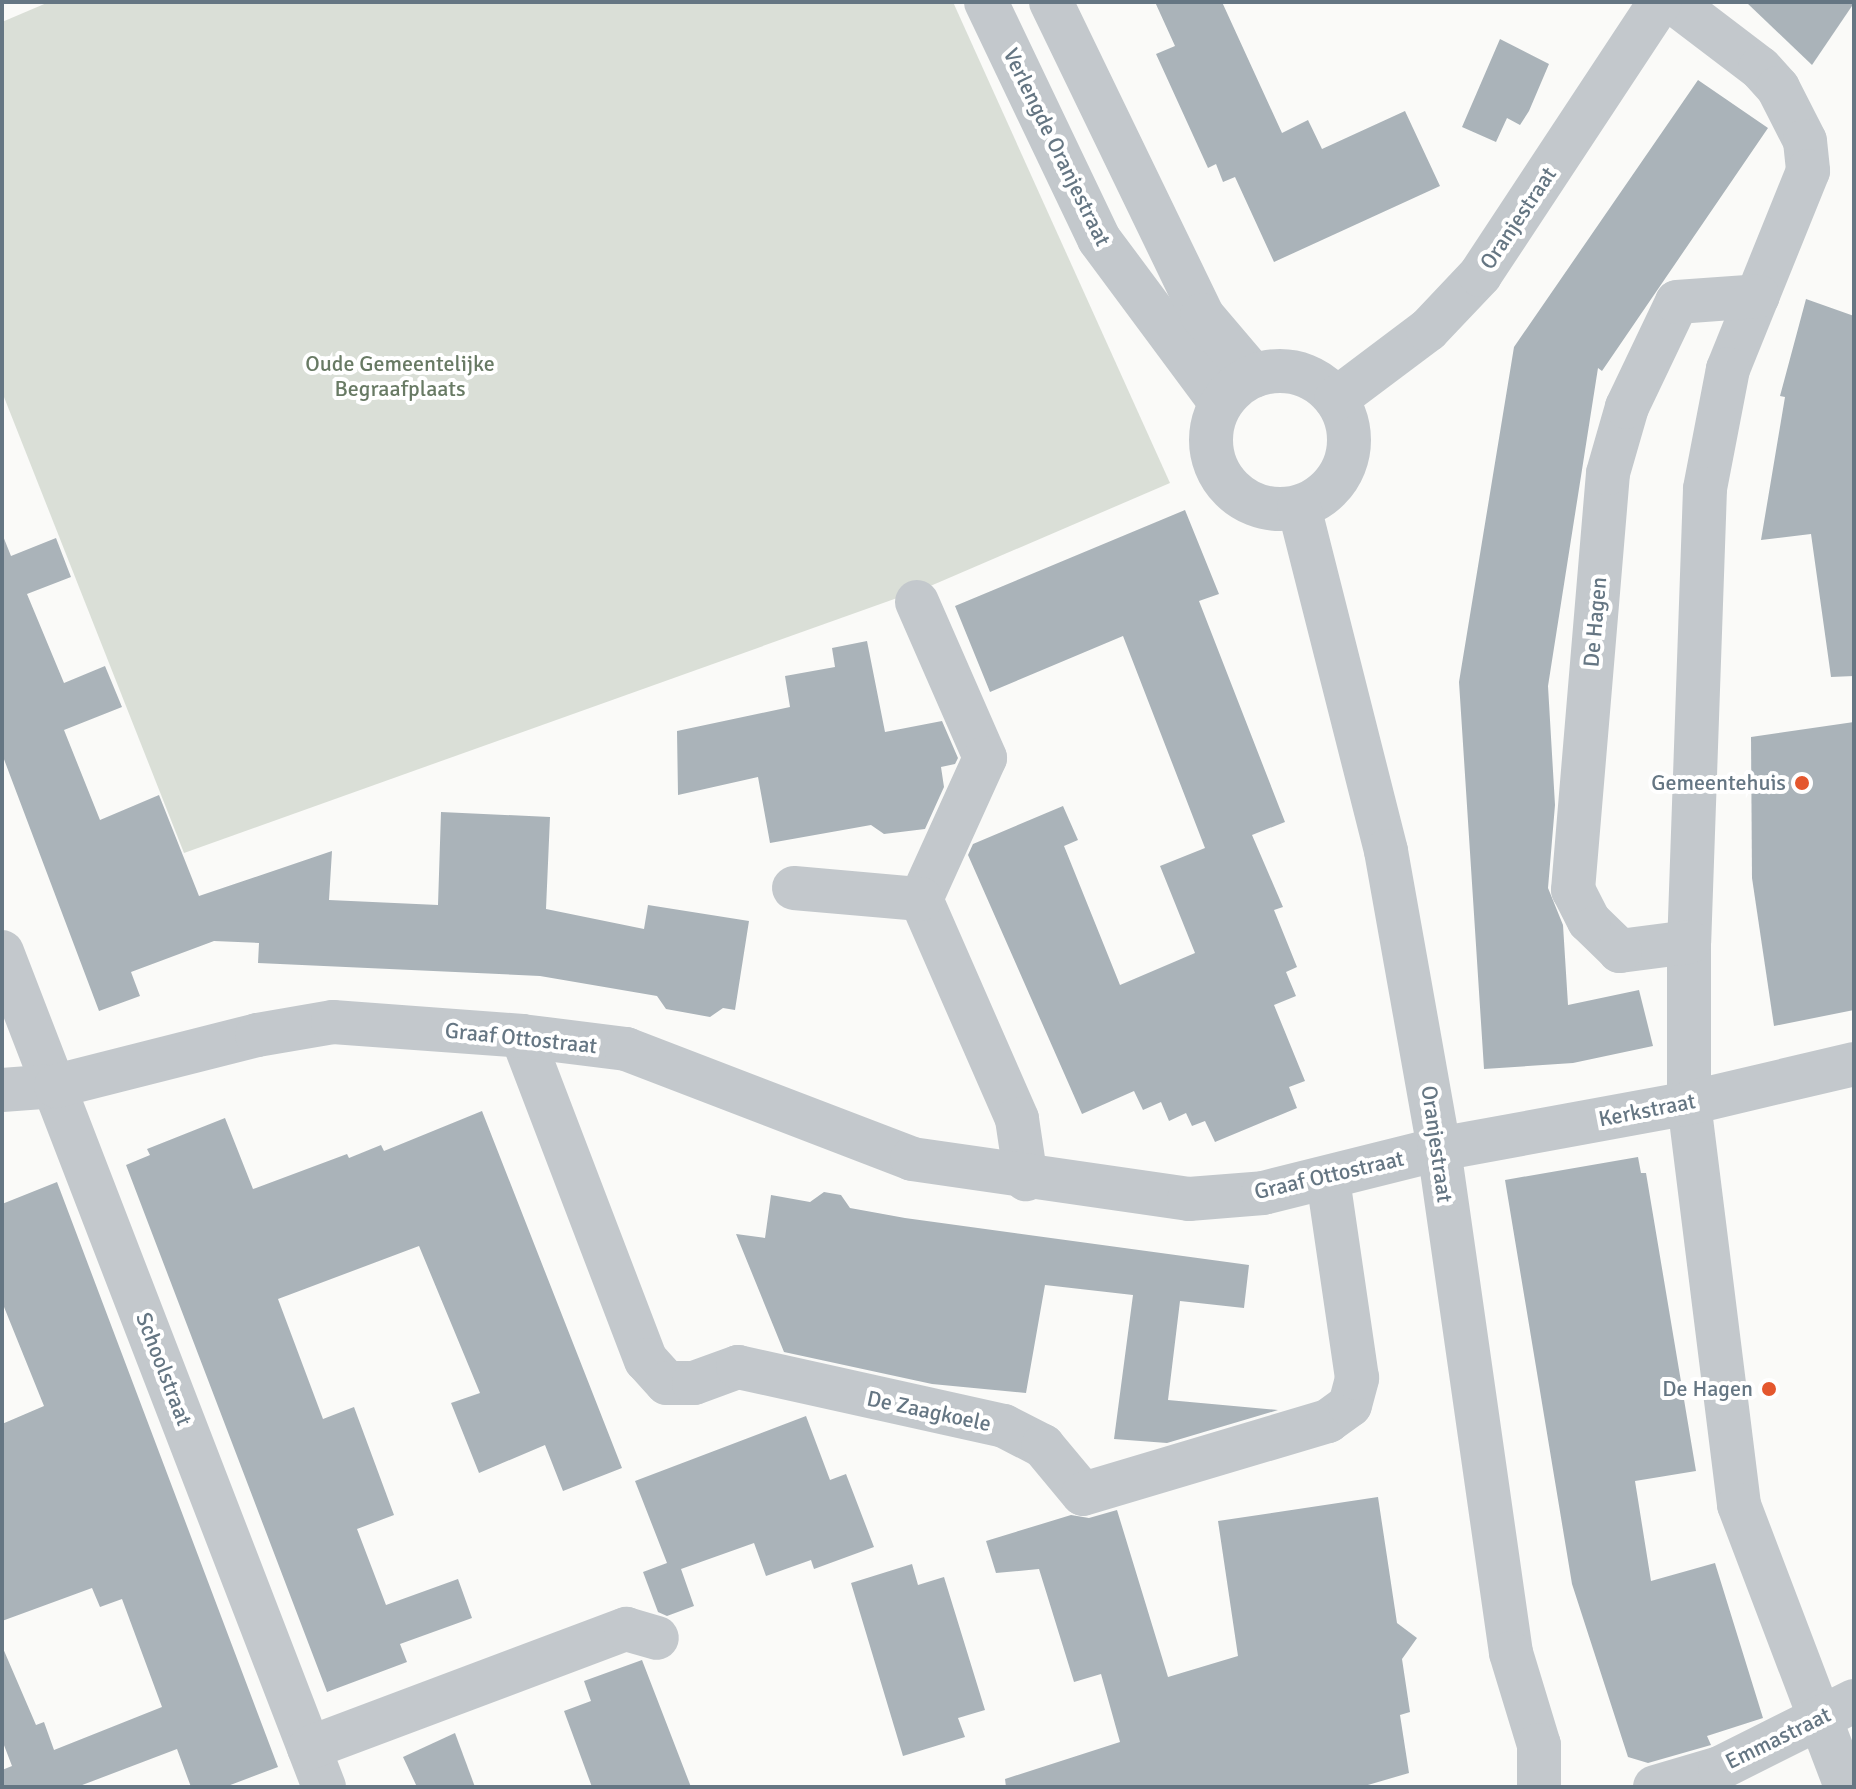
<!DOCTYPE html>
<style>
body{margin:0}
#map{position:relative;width:1856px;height:1789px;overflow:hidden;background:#fafaf8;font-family:Signika,sans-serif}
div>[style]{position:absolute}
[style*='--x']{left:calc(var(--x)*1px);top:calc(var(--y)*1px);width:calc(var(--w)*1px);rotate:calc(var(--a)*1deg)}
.green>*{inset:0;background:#dadfd7}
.building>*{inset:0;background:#aab3b9}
.minor>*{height:44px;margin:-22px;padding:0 22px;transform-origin:22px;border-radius:22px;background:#c3c8cc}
.minor>.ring{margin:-22px;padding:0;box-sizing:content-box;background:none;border:44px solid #c3c8cc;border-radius:50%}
.dots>*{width:22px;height:22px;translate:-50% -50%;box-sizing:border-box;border:4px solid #fff;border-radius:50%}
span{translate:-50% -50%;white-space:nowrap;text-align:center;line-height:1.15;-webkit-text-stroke:8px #fff;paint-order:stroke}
.street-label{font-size:22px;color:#657683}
.park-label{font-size:22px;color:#687a64}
.poi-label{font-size:22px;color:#657683}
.right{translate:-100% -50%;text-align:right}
.frame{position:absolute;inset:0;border:4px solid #657683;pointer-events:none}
</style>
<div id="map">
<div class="green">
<i style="clip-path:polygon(49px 2px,953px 2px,1170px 483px,928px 587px,184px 853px,2px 392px,2px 22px)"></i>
</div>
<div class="building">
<i style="clip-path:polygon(1155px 2px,1222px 2px,1282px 133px,1308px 120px,1322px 149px,1405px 111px,1440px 186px,1274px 262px,1235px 177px,1223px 182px,1216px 164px,1208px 168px,1156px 54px,1175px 46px)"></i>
<i style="clip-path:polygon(1746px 2px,1854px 2px,1854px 3px,1812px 65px)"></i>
<i style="clip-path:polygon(1500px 39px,1549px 64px,1529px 111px,1520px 125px,1507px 118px,1496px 142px,1462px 127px)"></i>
<i style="clip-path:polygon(1698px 80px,1768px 128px,1602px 371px,1598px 368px,1548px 686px,1555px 805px,1548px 888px,1563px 925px,1568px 1005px,1639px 990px,1653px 1046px,1573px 1063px,1484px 1069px,1459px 682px,1514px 347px)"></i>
<i style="clip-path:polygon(1806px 299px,1854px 316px,1854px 676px,1831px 677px,1811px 534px,1761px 540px,1785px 397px,1780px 396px)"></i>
<i style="clip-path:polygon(1185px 510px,1219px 594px,1199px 601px,1285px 822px,1252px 835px,1283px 907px,1274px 910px,1297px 967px,1286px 972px,1296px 996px,1274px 1005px,1305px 1081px,1289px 1087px,1297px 1108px,1215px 1142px,1205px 1121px,1192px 1126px,1186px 1113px,1169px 1121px,1161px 1102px,1143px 1110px,1134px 1091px,1082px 1114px,968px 855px,973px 844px,1063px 806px,1078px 840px,1064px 846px,1120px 985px,1195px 953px,1160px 866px,1205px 848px,1123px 636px,990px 692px,955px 606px)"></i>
<i style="clip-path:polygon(3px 536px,11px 556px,56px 538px,71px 577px,27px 594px,64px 683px,105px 666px,122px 707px,64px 730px,100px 820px,159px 795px,199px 896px,332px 851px,329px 900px,438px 905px,441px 812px,550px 817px,546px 909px,644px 929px,648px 905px,749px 921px,735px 1010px,723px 1008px,710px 1017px,666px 1009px,657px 996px,540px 976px,258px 963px,259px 943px,214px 941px,131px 972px,140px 996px,99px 1011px,2px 754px)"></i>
<i style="clip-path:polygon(867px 641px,885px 732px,942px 721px,958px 758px,955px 764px,941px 767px,944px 787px,925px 829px,884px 834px,871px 825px,770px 843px,758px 777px,678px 795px,677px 731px,790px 707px,785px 676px,835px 667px,832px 648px)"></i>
<i style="clip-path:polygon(1854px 722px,1854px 1010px,1774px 1026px,1752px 878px,1751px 737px)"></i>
<i style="clip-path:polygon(482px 1111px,622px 1468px,563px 1491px,545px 1445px,479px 1473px,451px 1403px,480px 1393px,419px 1246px,278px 1299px,323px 1419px,354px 1407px,394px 1515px,357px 1529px,386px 1605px,458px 1579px,472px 1618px,400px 1644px,407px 1662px,327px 1692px,126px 1165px,150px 1155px,147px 1149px,225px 1118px,253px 1189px,347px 1154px,349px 1158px,381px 1145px,384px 1151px)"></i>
<i style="clip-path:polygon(1638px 1157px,1641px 1173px,1646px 1173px,1696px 1471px,1635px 1481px,1651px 1581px,1715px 1563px,1763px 1718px,1707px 1736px,1711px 1745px,1648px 1763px,1628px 1757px,1572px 1584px,1505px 1180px)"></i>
<i style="clip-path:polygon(57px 1182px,278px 1767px,225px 1787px,191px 1787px,177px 1749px,77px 1787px,2px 1787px,2px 1770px,12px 1766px,2px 1740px,2px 1646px,36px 1725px,44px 1722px,54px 1750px,162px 1707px,122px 1599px,100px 1607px,92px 1588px,2px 1621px,2px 1424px,44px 1406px,2px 1302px,2px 1204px)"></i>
<i style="clip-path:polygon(824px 1192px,841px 1195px,850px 1208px,905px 1218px,1249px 1265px,1244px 1308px,1180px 1301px,1168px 1400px,1278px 1410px,1167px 1443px,1114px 1439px,1133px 1295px,1045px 1285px,1026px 1393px,932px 1384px,784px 1352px,736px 1234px,765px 1238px,771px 1195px,810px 1202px)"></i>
<i style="clip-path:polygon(806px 1416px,830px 1480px,846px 1474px,874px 1547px,814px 1569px,811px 1560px,766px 1576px,754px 1543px,681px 1569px,694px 1606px,667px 1616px,658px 1612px,643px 1572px,667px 1563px,635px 1481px)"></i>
<i style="clip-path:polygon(1378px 1497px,1397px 1623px,1417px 1638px,1402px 1659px,1410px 1712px,1400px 1715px,1409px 1773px,1361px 1787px,1006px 1787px,1005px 1779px,1120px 1742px,1101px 1674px,1074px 1682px,1039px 1569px,996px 1573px,986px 1541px,1071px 1515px,1089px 1518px,1117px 1510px,1168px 1677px,1238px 1656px,1218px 1521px)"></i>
<i style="clip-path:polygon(912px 1564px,918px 1585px,944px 1577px,985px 1710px,958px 1718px,965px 1737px,903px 1756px,851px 1583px)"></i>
<i style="clip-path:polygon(642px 1660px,691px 1787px,592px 1787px,564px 1711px,591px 1701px,584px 1681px)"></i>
<i style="clip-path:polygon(455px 1733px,475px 1787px,417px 1787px,403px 1757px)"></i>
</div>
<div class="minor">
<i style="--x:986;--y:2;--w:263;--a:64.5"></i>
<i style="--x:1099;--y:239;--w:204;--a:53.4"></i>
<i style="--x:1051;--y:2;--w:348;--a:64.2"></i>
<i style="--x:1202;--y:315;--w:80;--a:49.6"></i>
<i style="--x:1673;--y:2;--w:109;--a:37.2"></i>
<i style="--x:1760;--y:68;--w:27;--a:48"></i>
<i style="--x:1778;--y:88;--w:59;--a:63"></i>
<i style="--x:1805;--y:141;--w:30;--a:84"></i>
<i style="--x:1808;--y:171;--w:214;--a:112"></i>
<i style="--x:1728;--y:369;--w:122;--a:100.9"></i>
<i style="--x:1705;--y:489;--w:453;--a:92"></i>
<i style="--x:1689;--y:942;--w:161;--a:90"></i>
<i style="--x:1689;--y:1103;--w:405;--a:82.9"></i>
<i style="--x:1739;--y:1505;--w:302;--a:69.2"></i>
<i class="ring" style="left:1211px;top:371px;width:94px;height:94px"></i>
<i style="--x:1336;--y:399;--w:115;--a:-36.9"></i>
<i style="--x:1428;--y:330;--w:76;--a:-46.6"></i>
<i style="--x:1480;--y:275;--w:327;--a:-56.6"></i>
<i style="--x:1299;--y:507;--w:355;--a:75.8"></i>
<i style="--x:1386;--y:851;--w:303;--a:79.9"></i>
<i style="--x:1439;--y:1149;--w:509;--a:81.87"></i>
<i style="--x:1511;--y:1653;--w:96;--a:73.1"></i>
<i style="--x:1539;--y:1745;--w:42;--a:90"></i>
<i style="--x:917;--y:602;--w:170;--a:66.4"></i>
<i style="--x:985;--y:758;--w:155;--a:114.4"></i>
<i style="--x:921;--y:899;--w:240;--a:66.4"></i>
<i style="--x:1017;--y:1119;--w:61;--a:81.5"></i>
<i style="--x:794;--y:888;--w:127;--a:5"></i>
<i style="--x:1689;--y:942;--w:70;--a:172.6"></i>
<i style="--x:1620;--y:951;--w:43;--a:-135.9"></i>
<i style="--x:1589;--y:921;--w:35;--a:-117"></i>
<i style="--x:1573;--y:890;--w:418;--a:-85.2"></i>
<i style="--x:1608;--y:473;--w:69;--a:-73.9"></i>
<i style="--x:1627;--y:407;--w:116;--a:-64.5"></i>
<i style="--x:1677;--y:302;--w:81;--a:-4.2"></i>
<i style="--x:2;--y:952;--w:895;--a:68.91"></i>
<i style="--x:522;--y:1036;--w:347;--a:69.1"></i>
<i style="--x:646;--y:1360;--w:31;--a:48"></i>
<i style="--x:667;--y:1383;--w:27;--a:0"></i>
<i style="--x:694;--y:1383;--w:47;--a:-20"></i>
<i style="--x:738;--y:1367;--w:272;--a:12.5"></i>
<i style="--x:1004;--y:1426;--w:44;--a:27.1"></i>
<i style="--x:1043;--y:1446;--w:62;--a:50.2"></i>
<i style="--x:1083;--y:1494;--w:256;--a:-16.6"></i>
<i style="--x:1328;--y:1421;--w:27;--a:-36"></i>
<i style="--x:1350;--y:1405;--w:28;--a:-75"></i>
<i style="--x:1357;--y:1378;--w:202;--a:-98.3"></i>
<i style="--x:2;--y:1090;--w:54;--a:-4.2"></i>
<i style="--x:56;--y:1086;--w:207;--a:-14.2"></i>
<i style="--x:257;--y:1035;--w:77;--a:-9.7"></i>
<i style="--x:333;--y:1022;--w:190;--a:4.2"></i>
<i style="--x:522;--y:1036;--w:105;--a:7.1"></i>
<i style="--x:626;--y:1049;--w:306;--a:21"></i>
<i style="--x:912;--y:1159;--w:280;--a:8.2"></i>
<i style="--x:1189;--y:1199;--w:74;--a:-4.6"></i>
<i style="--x:1263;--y:1193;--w:181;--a:-14"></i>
<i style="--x:1439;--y:1149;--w:254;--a:-10.4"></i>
<i style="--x:1689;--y:1103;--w:170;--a:-13.3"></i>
<i style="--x:309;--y:1748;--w:339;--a:-20.6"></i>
<i style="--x:626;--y:1629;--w:32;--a:16"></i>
<i style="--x:1655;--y:1787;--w:68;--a:-16.3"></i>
<i style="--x:1720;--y:1768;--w:150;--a:-26.6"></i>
</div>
<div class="dots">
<i style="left:1802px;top:783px;background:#e4572e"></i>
<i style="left:1769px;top:1389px;background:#e4572e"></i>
</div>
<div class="street-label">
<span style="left:1057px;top:147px;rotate:64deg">Verlengde Oranjestraat</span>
<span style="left:1518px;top:218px;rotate:-56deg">Oranjestraat</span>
<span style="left:1595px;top:622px;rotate:-85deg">De Hagen</span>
<span style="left:521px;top:1038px;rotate:6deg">Graaf Ottostraat</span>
<span style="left:1647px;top:1110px;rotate:-11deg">Kerkstraat</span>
<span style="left:1437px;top:1144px;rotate:82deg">Oranjestraat</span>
<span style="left:1329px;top:1175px;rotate:-13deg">Graaf Ottostraat</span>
<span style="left:164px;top:1369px;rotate:69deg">Schoolstraat</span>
<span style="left:929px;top:1411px;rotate:12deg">De Zaagkoele</span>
<span style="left:1778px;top:1738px;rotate:-26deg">Emmastraat</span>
</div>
<div class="park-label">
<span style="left:400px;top:376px">Oude Gemeentelijke<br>Begraafplaats</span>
</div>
<div class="poi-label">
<span class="right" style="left:1786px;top:783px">Gemeentehuis</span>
<span class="right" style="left:1753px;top:1389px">De Hagen</span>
</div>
<div class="frame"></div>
</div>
